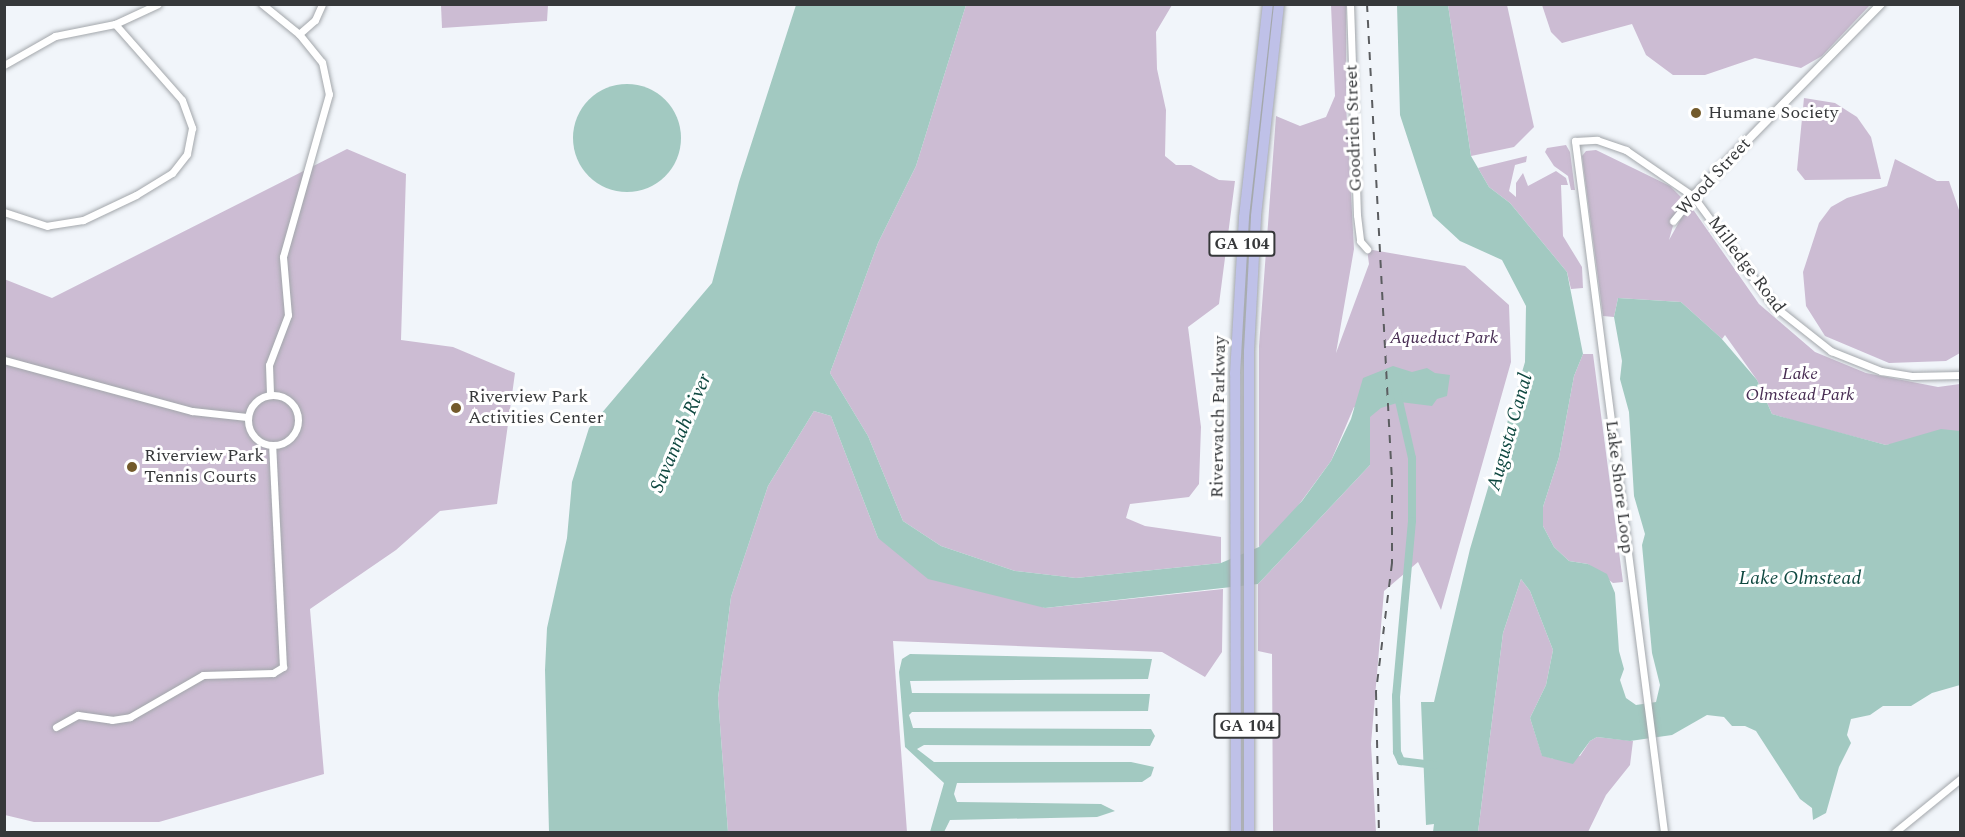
<!DOCTYPE html>
<style>
body{margin:0}
#map{position:relative;width:1965px;height:837px;overflow:hidden;background:#f1f5fa;font-family:Spectral,serif}
div>[style]{position:absolute}
[style*='--x']{left:calc(var(--x)*1px);top:calc(var(--y)*1px);width:calc(var(--w)*1px);rotate:calc(var(--a)*1deg)}
.green>*{inset:0;background:#ccbcd3}
.water>*{inset:0;background:#a2c9c1}
.round{border-radius:50%}
.canal>*{height:8px;margin:-4px;padding:0 4px;transform-origin:4px;border-radius:4px;background:#a2c9c1}
.roads{filter:drop-shadow(0 0 2px #a3a7ab) drop-shadow(0 0 2px #a3a7ab)}
.minor>*{height:7px;margin:-3.5px;padding:0 3.5px;transform-origin:3.5px;border-radius:3.5px;background:#fff}
.minor>.ring{margin:-3.5px;padding:0;box-sizing:content-box;background:none;border:7px solid #fff;border-radius:50%}
.tertiary>*{height:8px;margin:-4px;padding:0 4px;transform-origin:4px;border-radius:4px;background:#fff}
.primary>*{height:10px;margin:-5px;padding:0 5px;transform-origin:5px;border-radius:5px;background:#bfc1e8}
.rail>*{height:2px;margin-top:-1px;transform-origin:0;background:repeating-linear-gradient(90deg,#5b5d60 0 8px,transparent 0 16px)}
.dots>*{width:16px;height:16px;translate:-50% -50%;box-sizing:border-box;border:3px solid #fff;border-radius:50%}
span{translate:-50% -50%;white-space:nowrap;text-align:center;line-height:1.15;-webkit-text-stroke:6px #fff;paint-order:stroke}
.shield-label span{padding:2px 4px;background:#fff;border:2px solid;border-radius:4px;-webkit-text-stroke-width:0}
.shield-label{font-size:16px;color:#36383a;font-weight:700}
.poi-label{font-size:18px;color:#36383a}
.left{translate:0 -50%;text-align:left}
.street-label{font-size:18px;color:#36383a}
.park-label{font-size:18px;color:#482d53;font-style:italic}
.water-label{font-size:20px;color:#0f4840;font-style:italic}
.frame{position:absolute;inset:0;border:6px solid #36383a;pointer-events:none}
</style>
<div id="map">
<div class="green">
<i style="clip-path:polygon(441px 5px,548px 5px,547px 21px,442px 28px)"></i>
<i style="clip-path:polygon(966px 5px,1172px 5px,1156px 32px,1157px 69px,1166px 110px,1165px 156px,1176px 165px,1191px 165px,1219px 180px,1235px 181px,1219px 304px,1188px 327px,1201px 427px,1199px 484px,1189px 497px,1130px 504px,1126px 518px,1145px 526px,1221px 537px,1221px 563px,1076px 578px,1015px 571px,941px 546px,903px 521px,868px 436px,830px 373px,878px 243px,916px 166px)"></i>
<i style="clip-path:polygon(1331px 5px,1346px 5px,1346px 104px,1354px 249px,1336px 353px,1369px 264px,1367px 249px,1465px 266px,1509px 305px,1511px 362px,1441px 610px,1418px 562px,1384px 591px,1371px 744px,1376px 832px,1273px 832px,1272px 654px,1258px 651px,1258px 584px,1370px 465px,1369px 417px,1354px 407px,1331px 461px,1284px 525px,1259px 547px,1259px 346px,1276px 116px,1300px 126px,1326px 117px,1335px 96px)"></i>
<i style="clip-path:polygon(1448px 5px,1507px 5px,1534px 127px,1514px 147px,1471px 156px)"></i>
<i style="clip-path:polygon(1542px 5px,1542px 4px,1870px 5px,1822px 56px,1801px 68px,1755px 58px,1705px 75px,1673px 75px,1646px 55px,1632px 24px,1562px 43px,1551px 32px)"></i>
<i style="clip-path:polygon(1804px 98px,1835px 103px,1857px 117px,1871px 137px,1881px 179px,1805px 180px,1797px 170px)"></i>
<i style="clip-path:polygon(1566px 145px,1570px 152px,1575px 190px,1571px 190px,1568px 176px,1554px 166px,1545px 152px,1547px 148px)"></i>
<i style="clip-path:polygon(347px 149px,406px 174px,401px 340px,453px 347px,515px 373px,497px 504px,440px 511px,396px 550px,310px 609px,324px 774px,159px 822px,34px 822px,5px 815px,4px 279px,52px 298px)"></i>
<i style="clip-path:polygon(1596px 150px,1670px 186px,1681px 197px,1669px 240px,1683px 215px,1692px 208px,1759px 304px,1815px 352px,1866px 373px,1938px 387px,1960px 384px,1960px 432px,1886px 445px,1798px 422px,1772px 414px,1757px 380px,1725px 335px,1722px 339px,1681px 302px,1618px 298px,1614px 317px,1603px 316px,1582px 156px,1586px 151px)"></i>
<i style="clip-path:polygon(1527px 156px,1526px 162px,1515px 165px,1509px 191px,1516px 197px,1516px 183px,1523px 173px,1528px 186px,1556px 171px,1566px 178px,1568px 185px,1561px 185px,1563px 236px,1582px 267px,1583px 288px,1571px 289px,1567px 272px,1510px 203px,1489px 187px,1478px 168px)"></i>
<i style="clip-path:polygon(1895px 159px,1937px 181px,1949px 181px,1960px 213px,1960px 353px,1946px 361px,1889px 363px,1825px 336px,1806px 306px,1803px 272px,1819px 223px,1831px 207px,1847px 198px,1887px 186px)"></i>
<i style="clip-path:polygon(1583px 354px,1593px 354px,1623px 582px,1613px 583px,1588px 564px,1569px 561px,1554px 547px,1543px 526px,1543px 507px,1559px 457px,1574px 376px)"></i>
<i style="clip-path:polygon(814px 411px,831px 416px,878px 538px,1045px 608px,1223px 589px,1222px 652px,1205px 677px,1162px 652px,893px 641px,907px 832px,728px 832px,718px 698px,731px 597px,768px 486px)"></i>
<i style="clip-path:polygon(1521px 579px,1530px 591px,1553px 650px,1546px 685px,1530px 718px,1542px 755px,1554px 759px,1580px 756px,1590px 741px,1597px 737px,1633px 741px,1630px 765px,1606px 795px,1588px 832px,1478px 832px,1503px 633px)"></i>
</div>
<div class="water">
<i style="clip-path:polygon(796px 5px,966px 5px,916px 166px,878px 243px,830px 373px,868px 436px,903px 521px,941px 546px,1015px 571px,1076px 578px,1221px 563px,1259px 547px,1302px 501px,1331px 461px,1351px 419px,1363px 378px,1393px 366px,1412px 372px,1427px 368px,1435px 373px,1450px 375px,1447px 396px,1437px 399px,1432px 406px,1400px 402px,1381px 408px,1370px 417px,1370px 465px,1258px 584px,1045px 608px,928px 579px,878px 538px,831px 416px,814px 411px,768px 486px,731px 597px,718px 698px,728px 832px,549px 832px,545px 670px,547px 628px,567px 538px,572px 482px,589px 428px,712px 283px,739px 182px)"></i>
<i style="clip-path:polygon(1397px 5px,1448px 5px,1471px 156px,1489px 187px,1510px 203px,1567px 272px,1583px 354px,1574px 376px,1559px 457px,1543px 507px,1543px 526px,1554px 547px,1569px 561px,1588px 564px,1607px 574px,1615px 593px,1619px 651px,1624px 669px,1620px 680px,1626px 698px,1636px 705px,1656px 702px,1660px 685px,1652px 653px,1642px 545px,1645px 534px,1634px 496px,1629px 412px,1620px 379px,1622px 361px,1614px 317px,1618px 298px,1681px 302px,1721px 338px,1757px 380px,1772px 414px,1886px 445px,1941px 429px,1960px 431px,1960px 685px,1932px 693px,1911px 706px,1883px 706px,1870px 715px,1851px 719px,1847px 735px,1851px 743px,1839px 767px,1826px 813px,1813px 820px,1812px 808px,1800px 799px,1756px 731px,1745px 726px,1732px 726px,1724px 717px,1707px 715px,1672px 735px,1630px 741px,1597px 737px,1590px 741px,1573px 764px,1542px 756px,1530px 718px,1546px 685px,1553px 650px,1530px 591px,1521px 579px,1503px 633px,1478px 832px,1433px 832px,1434px 824px,1426px 825px,1421px 702px,1434px 702px,1470px 549px,1525px 362px,1526px 306px,1502px 260px,1460px 241px,1433px 216px,1400px 115px)"></i>
<i class="round" style="left:573px;top:84px;width:108px;height:108px"></i>
<i style="clip-path:polygon(910px 654px,1152px 659px,1148px 679px,910px 681px,912px 693px,1150px 694px,1148px 711px,912px 712px,909px 715px,913px 728px,1151px 729px,1155px 736px,1150px 746px,924px 745px,917px 749px,934px 762px,1131px 762px,1154px 767px,1151px 776px,1142px 782px,957px 783px,954px 794px,957px 802px,1101px 804px,1115px 811px,1097px 817px,950px 820px,944px 832px,930px 832px,944px 783px,905px 747px,899px 672px,902px 659px)"></i>
</div>
<div class="canal">
<i style="--x:1397;--y:392;--w:68;--a:77.2"></i>
<i style="--x:1412;--y:458;--w:63;--a:90"></i>
<i style="--x:1412;--y:521;--w:176;--a:95.2"></i>
<i style="--x:1396;--y:696;--w:56;--a:89"></i>
<i style="--x:1397;--y:752;--w:10;--a:66"></i>
<i style="--x:1401;--y:761;--w:34;--a:7"></i>
</div>
<div class="roads">
<div class="minor">
<i style="--x:262;--y:4;--w:48;--a:39"></i>
<i style="--x:299;--y:34;--w:36;--a:51"></i>
<i style="--x:322;--y:62;--w:33;--a:78"></i>
<i style="--x:329;--y:94;--w:169;--a:105.8"></i>
<i style="--x:283;--y:257;--w:58;--a:85.1"></i>
<i style="--x:288;--y:315;--w:53;--a:110.8"></i>
<i style="--x:269;--y:365;--w:30;--a:88"></i>
<i style="--x:1350;--y:4;--w:211;--a:88.1"></i>
<i style="--x:1357;--y:215;--w:26;--a:83"></i>
<i style="--x:1360;--y:241;--w:11;--a:49"></i>
<i style="--x:115;--y:24;--w:47;--a:-24.9"></i>
<i style="--x:299;--y:34;--w:21;--a:-41"></i>
<i style="--x:315;--y:20;--w:17;--a:-66"></i>
<i style="--x:4;--y:65;--w:59;--a:-29.6"></i>
<i style="--x:55;--y:36;--w:61;--a:-11.3"></i>
<i style="--x:115;--y:24;--w:101;--a:48.6"></i>
<i style="--x:182;--y:100;--w:30;--a:70"></i>
<i style="--x:192;--y:128;--w:26;--a:101"></i>
<i style="--x:187;--y:154;--w:24;--a:128"></i>
<i style="--x:172;--y:173;--w:42;--a:148.6"></i>
<i style="--x:136;--y:195;--w:59;--a:154.7"></i>
<i style="--x:83;--y:220;--w:36;--a:171"></i>
<i style="--x:47;--y:226;--w:45;--a:-162"></i>
<i style="--x:1673;--y:221;--w:32;--a:-51"></i>
<i style="--x:4;--y:360;--w:195;--a:15.2"></i>
<i style="--x:192;--y:411;--w:55;--a:6.2"></i>
<i class="ring" style="left:248px;top:395px;width:43px;height:43px"></i>
<i style="--x:56;--y:727;--w:25;--a:-29"></i>
<i style="--x:78;--y:715;--w:34;--a:8"></i>
<i style="--x:112;--y:720;--w:18;--a:-9"></i>
<i style="--x:130;--y:717;--w:84;--a:-29.9"></i>
<i style="--x:203;--y:675;--w:70;--a:-1.6"></i>
<i style="--x:273;--y:673;--w:12;--a:-31"></i>
<i style="--x:283;--y:667;--w:221;--a:-92.8"></i>
<i style="--x:1664;--y:832;--w:697;--a:-97.34"></i>
<i style="--x:1575;--y:141;--w:22;--a:-3"></i>
<i style="--x:1597;--y:140;--w:31;--a:19"></i>
<i style="--x:1626;--y:150;--w:81;--a:34.5"></i>
<i style="--x:1693;--y:196;--w:137;--a:53.6"></i>
<i style="--x:1774;--y:306;--w:73;--a:38.3"></i>
<i style="--x:1831;--y:351;--w:54;--a:21.8"></i>
<i style="--x:1881;--y:371;--w:31;--a:9"></i>
<i style="--x:1912;--y:376;--w:48;--a:-1.2"></i>
<i style="--x:1895;--y:832;--w:84;--a:-39.2"></i>
</div>
<div class="tertiary">
<i style="--x:1693;--y:196;--w:269;--a:-45.6"></i>
</div>
<div class="primary">
<i style="--x:1236;--y:832;--w:458;--a:-90.1"></i>
<i style="--x:1235;--y:374;--w:157;--a:-86.7"></i>
<i style="--x:1244;--y:217;--w:214;--a:-83.6"></i>
<i style="--x:1249;--y:832;--w:481;--a:-90"></i>
<i style="--x:1249;--y:351;--w:135;--a:-87"></i>
<i style="--x:1256;--y:216;--w:213;--a:-83.8"></i>
</div>
</div>
<div class="rail">
<i style="--x:1367;--y:4;--w:476;--a:87"></i>
<i style="--x:1392;--y:479;--w:84;--a:90"></i>
<i style="--x:1392;--y:563;--w:130;--a:97.1"></i>
<i style="--x:1376;--y:692;--w:140;--a:88.8"></i>
</div>
<div class="dots">
<i style="left:1696px;top:113px;background:#735a2b"></i>
<i style="left:456px;top:408px;background:#735a2b"></i>
<i style="left:132px;top:467px;background:#735a2b"></i>
</div>
<div class="shield-label">
<span style="left:1242px;top:244px">GA 104</span>
<span style="left:1247px;top:726px">GA 104</span>
</div>
<div class="poi-label">
<span class="left" style="left:1708px;top:113px">Humane Society</span>
<span class="left" style="left:468px;top:408px">Riverview Park<br>Activities Center</span>
<span class="left" style="left:144px;top:467px">Riverview Park<br>Tennis Courts</span>
</div>
<div class="street-label">
<span style="left:1354px;top:128px;rotate:-92deg">Goodrich Street</span>
<span style="left:1714px;top:177px;rotate:-47deg">Wood Street</span>
<span style="left:1746px;top:265px;rotate:53deg">Milledge Road</span>
<span style="left:1219px;top:417px;rotate:-89deg">Riverwatch Parkway</span>
<span style="left:1619px;top:487px;rotate:83deg">Lake Shore Loop</span>
</div>
<div class="park-label">
<span style="left:1444px;top:338px">Aqueduct Park</span>
<span style="left:1800px;top:385px">Lake<br>Olmstead Park</span>
</div>
<div class="water-label">
<span style="left:1510px;top:432px;rotate:-74deg">Augusta Canal</span>
<span style="left:681px;top:433px;rotate:-67deg">Savannah River</span>
<span style="left:1800px;top:578px">Lake Olmstead</span>
</div>
<div class="frame"></div>
</div>
